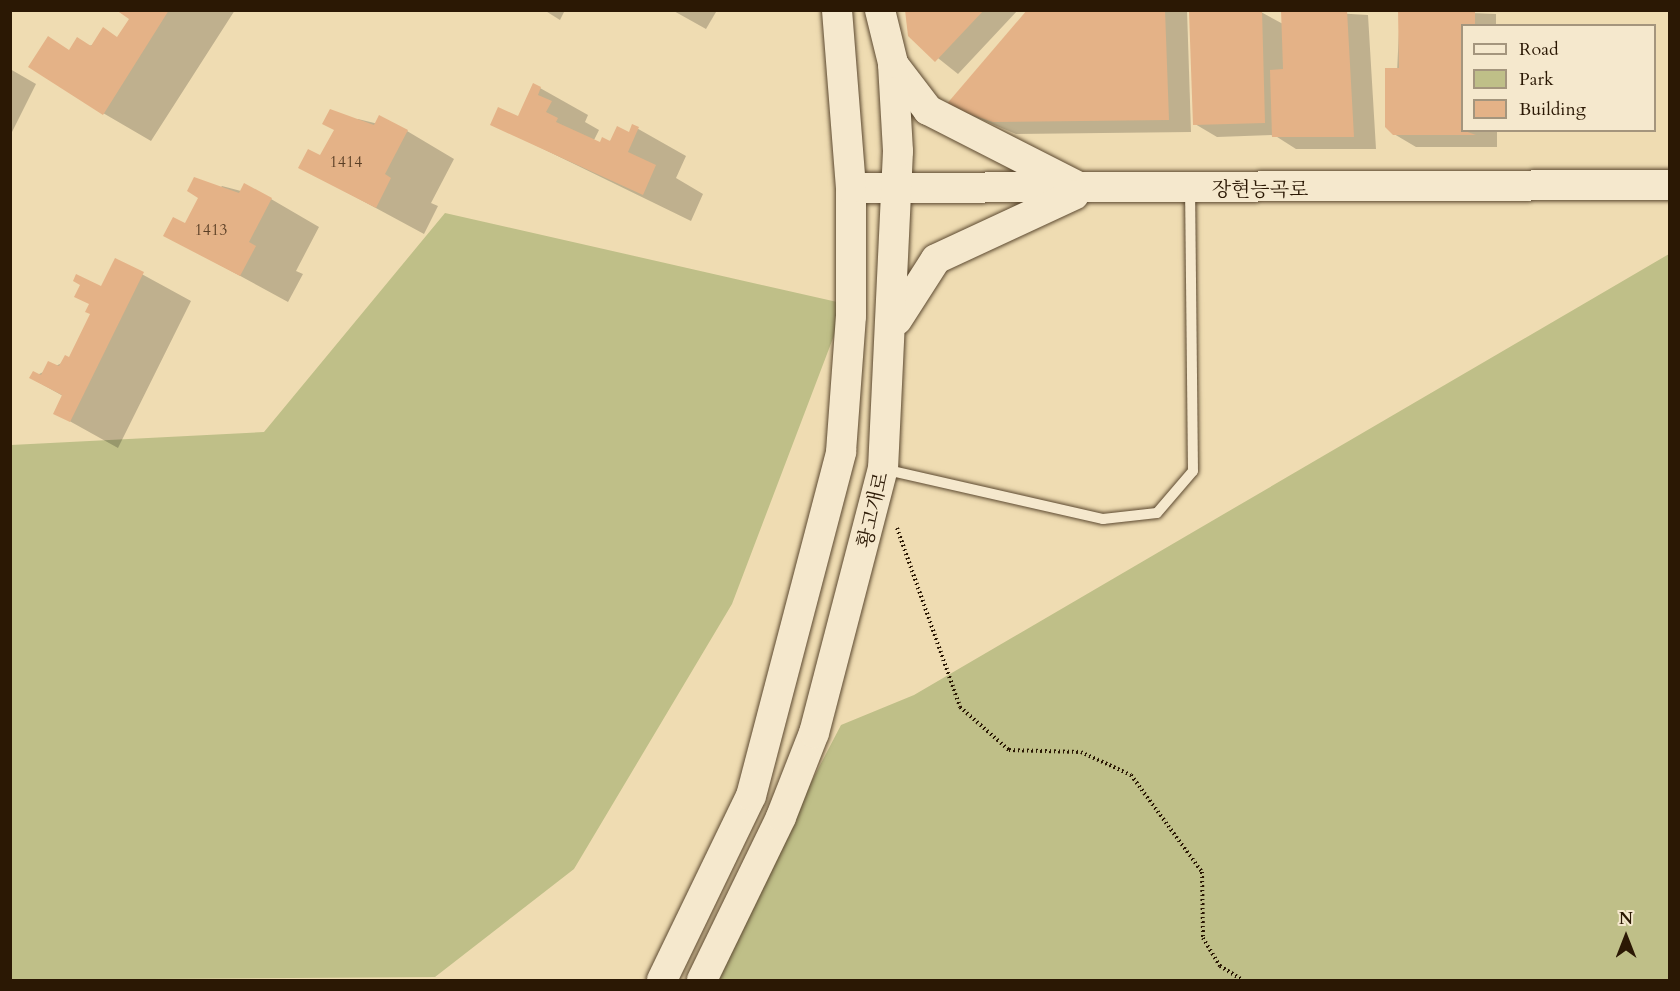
<!DOCTYPE html>
<meta charset="utf-8">
<style>
body{margin:0}
#map{position:relative;width:1680px;height:991px;overflow:hidden;background:#efdcb2;font-family:Cardo,"Noto Serif KR",serif}
div>[style]{position:absolute}
[style*='--x']{left:calc(var(--x)*1px);top:calc(var(--y)*1px);width:calc(var(--w)*1px);rotate:calc(var(--a)*1deg)}
.green>*{inset:0;background:#bfbf88}
.shadow>*{inset:0;background:#0003}
.building>*{inset:0;background:#e4b287}
.path>*{height:4px;margin-top:-2px;transform-origin:0;background:repeating-linear-gradient(90deg,#2b1804 0 1.5px,transparent 0 4.5px)}
.roads{filter:drop-shadow(0 0 2px #5c4930) drop-shadow(0 0 2px #5c4930)}
.service>*{height:10px;margin:-5px;padding:0 5px;transform-origin:5px;border-radius:5px;background:#f5e8cd}
.secondary>*{height:30px;margin:-15px;padding:0 15px;transform-origin:15px;border-radius:15px;background:#f5e8cd}
span{translate:-50% -50%;white-space:nowrap;text-align:center;line-height:1.15;-webkit-text-stroke:4.5px #f5e8cd;paint-order:stroke}
.number-label{font-size:16px;color:#593e25}
.number-label span{-webkit-text-stroke-width:0}
.street-label{font-size:20px;color:#2b1804}
.frame{position:absolute;inset:0;border:12px solid #2b1804;pointer-events:none}
.legend{position:absolute;left:1461px;top:24px;width:195px;height:108px;box-sizing:border-box;background:#f5e8cd;border:2px solid #a4957d;margin:0;padding:8px 10px;list-style:none;font-size:18px;color:#2b1804}
.legend li{display:flex;align-items:center;gap:12px;height:30px}
.legend b{width:30px;border:2px solid #a4957d}
.north{position:absolute;left:1596px;top:907px;width:60px;height:60px;-webkit-text-stroke:4px #f5e8cd;paint-order:stroke;rotate:0deg;font-size:16px;font-weight:700;line-height:24px;text-align:center;color:#2b1804}
.north::after{content:'';display:block;margin:auto;width:21px;height:27px;background:#2b1804;clip-path:polygon(50% 0,100% 100%,50% 72%,0 100%)}
</style>
<div id="map">
<div class="green">
<i style="clip-path:polygon(445px 213px,846px 304px,732px 604px,574px 869px,435px 977px,11px 980px,11px 445px,264px 432px)"></i>
<i style="clip-path:polygon(1669px 254px,1669px 980px,708px 980px,841px 725px,914px 695px)"></i>
</div>
<div class="shadow">
<i style="clip-path:polygon(119px 10px,235px 10px,151px 141px,103px 113px,70px 51px,118px 38px,131px 18px)"></i>
<i style="clip-path:polygon(544px 10px,565px 10px,560px 20px)"></i>
<i style="clip-path:polygon(672px 10px,714px 10px,716px 12px,706px 29px)"></i>
<i style="clip-path:polygon(906px 10px,1018px 10px,958px 74px,909px 35px)"></i>
<i style="clip-path:polygon(1029px 10px,1187px 10px,1191px 132px,1016px 134px,947px 105px)"></i>
<i style="clip-path:polygon(1283px 10px,1368px 15px,1376px 149px,1296px 149px,1274px 135px,1217px 137px,1195px 124px,1261px 12px,1283px 24px)"></i>
<i style="clip-path:polygon(1400px 10px,1496px 14px,1496px 26px,1462px 26px,1462px 130px,1497px 130px,1497px 147px,1416px 147px,1394px 134px)"></i>
<i style="clip-path:polygon(10px 69px,36px 84px,10px 136px)"></i>
<i style="clip-path:polygon(540px 88px,588px 115px,585px 122px,599px 130px,594px 140px,601px 144px,629px 134px,633px 126px,686px 156px,676px 178px,703px 194px,691px 221px,492px 124px,519px 118px)"></i>
<i style="clip-path:polygon(358px 119px,407px 131px,454px 159px,431px 203px,438px 206px,424px 234px,300px 167px,321px 157px)"></i>
<i style="clip-path:polygon(222px 186px,271px 199px,319px 227px,296px 271px,303px 274px,288px 302px,165px 235px,186px 225px)"></i>
<i style="clip-path:polygon(116px 260px,191px 301px,118px 448px,55px 413px,63px 396px,31px 378px,70px 359px)"></i>
</div>
<div class="building">
<i style="clip-path:polygon(116px 10px,169px 10px,103px 115px,28px 67px,48px 36px,69px 50px,77px 37px,91px 46px,103px 27px,117px 37px,129px 19px)"></i>
<i style="clip-path:polygon(905px 10px,984px 10px,935px 62px,908px 36px)"></i>
<i style="clip-path:polygon(1027px 10px,1165px 10px,1169px 120px,993px 122px,945px 106px)"></i>
<i style="clip-path:polygon(1249px 10px,1262px 10px,1265px 123px,1193px 125px,1189px 12px)"></i>
<i style="clip-path:polygon(1281px 10px,1347px 10px,1354px 137px,1272px 137px,1270px 70px,1283px 69px)"></i>
<i style="clip-path:polygon(1398px 10px,1475px 10px,1475px 26px,1462px 26px,1462px 130px,1476px 135px,1393px 135px,1385px 127px,1385px 68px,1399px 68px)"></i>
<i style="clip-path:polygon(533px 83px,541px 87px,538px 95px,552px 101px,546px 112px,558px 118px,556px 122px,600px 142px,602px 137px,610px 141px,617px 126px,629px 132px,632px 124px,639px 127px,628px 152px,656px 165px,643px 195px,490px 125px,498px 107px,518px 116px)"></i>
<i style="clip-path:polygon(330px 109px,374px 125px,379px 115px,408px 130px,385px 174px,391px 178px,376px 208px,298px 168px,308px 149px,320px 155px,334px 130px,322px 124px)"></i>
<i style="clip-path:polygon(194px 177px,239px 193px,244px 183px,272px 198px,249px 242px,256px 246px,240px 276px,163px 236px,173px 217px,185px 223px,198px 198px,187px 191px)"></i>
<i style="clip-path:polygon(115px 258px,144px 272px,70px 422px,53px 414px,62px 395px,29px 378px,33px 371px,41px 375px,48px 361px,59px 366px,65px 355px,69px 357px,90px 314px,85px 312px,89px 304px,74px 297px,80px 285px,73px 281px,76px 274px,101px 286px)"></i>
</div>
<div class="path">
<i style="--x:897;--y:528;--w:190;--a:70.6"></i>
<i style="--x:960;--y:707;--w:65;--a:41.3"></i>
<i style="--x:1009;--y:750;--w:72;--a:1.6"></i>
<i style="--x:1081;--y:752;--w:55;--a:24.7"></i>
<i style="--x:1131;--y:775;--w:120;--a:53.8"></i>
<i style="--x:1202;--y:872;--w:66;--a:89.1"></i>
<i style="--x:1203;--y:938;--w:33;--a:59"></i>
<i style="--x:1220;--y:966;--w:26;--a:32"></i>
</div>
<div class="roads">
<div class="service">
<i style="--x:883;--y:469;--w:226;--a:12.8"></i>
<i style="--x:1103;--y:519;--w:54;--a:-6.3"></i>
<i style="--x:1157;--y:513;--w:55;--a:-49.4"></i>
<i style="--x:1193;--y:471;--w:282;--a:-90.6"></i>
</div>
<div class="secondary">
<i style="--x:893;--y:64;--w:58;--a:52.7"></i>
<i style="--x:928;--y:110;--w:167;--a:27"></i>
<i style="--x:851;--y:188;--w:819;--a:-0.21"></i>
<i style="--x:897;--y:320;--w:72;--a:-57.4"></i>
<i style="--x:936;--y:259;--w:152;--a:-24.9"></i>
<i style="--x:662;--y:980;--w:204;--a:-64.2"></i>
<i style="--x:751;--y:796;--w:356;--a:-75.3"></i>
<i style="--x:841;--y:452;--w:136;--a:-85.8"></i>
<i style="--x:851;--y:316;--w:128;--a:-90"></i>
<i style="--x:851;--y:188;--w:179;--a:-94.5"></i>
<i style="--x:702;--y:980;--w:181;--a:-64.1"></i>
<i style="--x:781;--y:817;--w:90;--a:-68.6"></i>
<i style="--x:814;--y:733;--w:273;--a:-75.4"></i>
<i style="--x:883;--y:469;--w:318;--a:-87.3"></i>
<i style="--x:898;--y:151;--w:88;--a:-93.3"></i>
<i style="--x:893;--y:63;--w:55;--a:-103.8"></i>
</div>
</div>
<div class="number-label">
<span style="left:346px;top:162px">1414</span>
<span style="left:211px;top:230px">1413</span>
</div>
<div class="street-label">
<span style="left:1260px;top:189px">장현능곡로</span>
<span style="left:873px;top:510px;rotate:-77deg">황고개로</span>
</div>
<div class="frame"></div>
<ul class="legend">
<li><b style="height:8px;background:#f5e8cd"></b>Road</li>
<li><b style="height:16px;background:#bfbf88"></b>Park</li>
<li><b style="height:16px;background:#e4b287"></b>Building</li>
</ul>
<div class="north">N</div>
</div>
